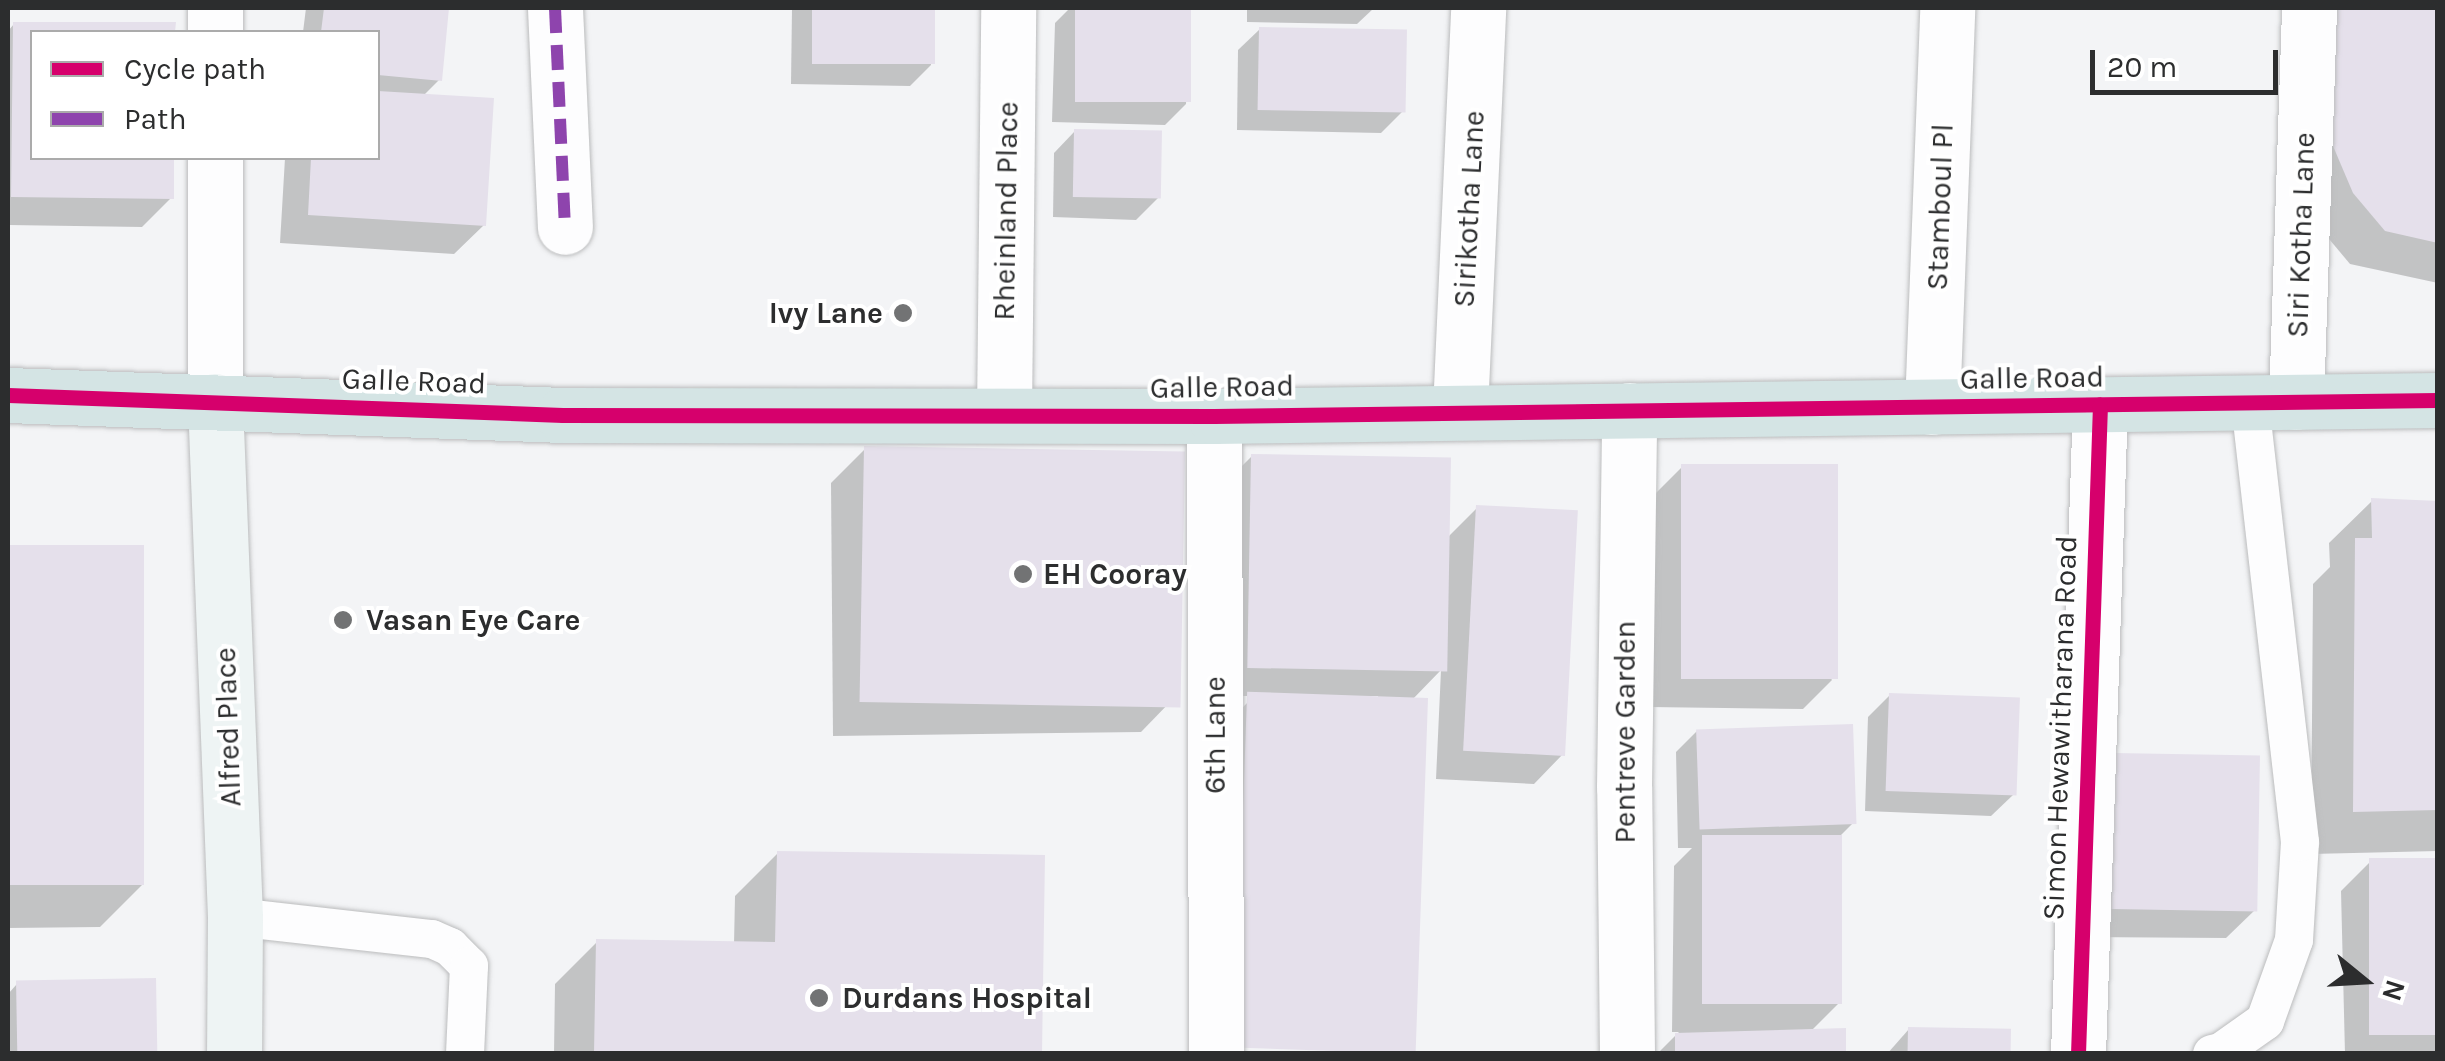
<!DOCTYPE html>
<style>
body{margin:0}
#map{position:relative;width:2445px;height:1061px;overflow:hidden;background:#f3f4f6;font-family:Karla,sans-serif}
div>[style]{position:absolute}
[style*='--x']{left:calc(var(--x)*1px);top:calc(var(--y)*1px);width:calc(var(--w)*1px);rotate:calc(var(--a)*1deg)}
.shadow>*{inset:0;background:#0003}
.building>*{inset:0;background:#e5e0eb;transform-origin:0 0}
.roads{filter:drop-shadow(0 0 2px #bbbcbd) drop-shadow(0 0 2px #bbbcbd)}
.service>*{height:38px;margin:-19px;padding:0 19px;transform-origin:19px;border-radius:19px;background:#fdfdfe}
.minor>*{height:55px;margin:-27.5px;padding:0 27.5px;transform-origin:27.5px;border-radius:27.5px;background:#fdfdfe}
.secondary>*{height:55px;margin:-27.5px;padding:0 27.5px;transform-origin:27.5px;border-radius:27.5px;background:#eef4f4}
.trunk>*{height:55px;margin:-27.5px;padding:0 27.5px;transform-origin:27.5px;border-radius:27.5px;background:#d4e4e4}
.quiet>*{height:12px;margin-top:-6px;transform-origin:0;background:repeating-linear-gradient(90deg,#8e44ad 0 25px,transparent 0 37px)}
.cycleway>*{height:15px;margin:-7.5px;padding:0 7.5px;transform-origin:7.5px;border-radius:7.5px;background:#d6006c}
.dots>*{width:28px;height:28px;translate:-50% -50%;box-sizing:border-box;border:5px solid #fff;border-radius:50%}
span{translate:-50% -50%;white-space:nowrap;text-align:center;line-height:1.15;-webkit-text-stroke:8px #fff;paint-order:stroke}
.street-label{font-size:30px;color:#2c2d2e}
.poi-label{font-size:30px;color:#2c2d2e;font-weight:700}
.right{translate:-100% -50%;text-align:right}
.left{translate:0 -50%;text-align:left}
.frame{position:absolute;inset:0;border:10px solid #2c2d2e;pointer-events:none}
.legend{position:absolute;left:30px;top:30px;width:350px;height:130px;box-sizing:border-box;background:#fff;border:2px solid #ababab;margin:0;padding:12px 18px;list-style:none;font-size:30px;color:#2c2d2e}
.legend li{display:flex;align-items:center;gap:20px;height:50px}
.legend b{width:50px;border:2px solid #ababab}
.north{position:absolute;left:2315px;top:931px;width:100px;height:100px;-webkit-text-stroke:8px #fff;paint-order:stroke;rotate:108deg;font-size:28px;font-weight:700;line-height:40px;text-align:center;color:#2c2d2e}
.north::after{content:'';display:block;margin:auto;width:35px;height:45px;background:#2c2d2e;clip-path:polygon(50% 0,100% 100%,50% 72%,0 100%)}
.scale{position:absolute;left:2090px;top:50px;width:188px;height:45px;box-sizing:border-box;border:5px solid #2c2d2e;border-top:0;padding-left:12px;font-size:30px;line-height:35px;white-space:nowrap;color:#2c2d2e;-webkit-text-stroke:8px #fff;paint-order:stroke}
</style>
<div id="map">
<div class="shadow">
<i style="clip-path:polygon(306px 8px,447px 8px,439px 80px,423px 96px,484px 225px,454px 254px,280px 243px,285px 158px,378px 158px,378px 32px,303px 32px)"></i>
<i style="clip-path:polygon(792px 8px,932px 8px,931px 65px,910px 86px,791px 84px)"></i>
<i style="clip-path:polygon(1070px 8px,1189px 8px,1186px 104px,1165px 125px,1052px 122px,1055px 23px)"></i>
<i style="clip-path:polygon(1247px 8px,1374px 8px,1357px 24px,1247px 22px)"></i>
<i style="clip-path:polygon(2290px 8px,2438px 8px,2438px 283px,2350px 264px,2319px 227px)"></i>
<i style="clip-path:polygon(14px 24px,173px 24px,173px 32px,32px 32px,32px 158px,172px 158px,171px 198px,142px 227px,8px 225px,8px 31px)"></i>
<i style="clip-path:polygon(1260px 29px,1403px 111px,1381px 133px,1237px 130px,1238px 50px)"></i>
<i style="clip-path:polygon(1075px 131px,1158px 198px,1136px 220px,1053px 217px,1054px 153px)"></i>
<i style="clip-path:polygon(865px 449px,1175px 697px,1141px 732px,833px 736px,831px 483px)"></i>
<i style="clip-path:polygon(1252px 456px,1447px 538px,1477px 508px,1563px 754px,1534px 784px,1436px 779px,1441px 670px,1411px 701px,1200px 1054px,1206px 745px,1248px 702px,1378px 701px,1378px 696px,1221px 696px,1222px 486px)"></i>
<i style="clip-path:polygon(1682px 467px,1832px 680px,1803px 709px,1649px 707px,1653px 496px)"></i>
<i style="clip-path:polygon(2372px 501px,2438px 503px,2438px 851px,2311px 854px,2313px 584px,2330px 567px,2329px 543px)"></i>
<i style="clip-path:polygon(8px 548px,141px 548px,143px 884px,100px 927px,8px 928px)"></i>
<i style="clip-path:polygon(1890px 695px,2013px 795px,1991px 816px,1865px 811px,1868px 717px)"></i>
<i style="clip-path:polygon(1697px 731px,1853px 823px,1840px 836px,1840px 1002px,1810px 1032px,1844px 1054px,1657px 1054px,1679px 1032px,1672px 1032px,1674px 866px,1692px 848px,1678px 848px,1676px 752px)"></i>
<i style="clip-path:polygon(2086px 785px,2256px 909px,2226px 938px,2083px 937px)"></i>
<i style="clip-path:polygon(778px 853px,1039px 1054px,554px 1054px,555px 984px,597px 942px,734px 944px,735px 896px)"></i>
<i style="clip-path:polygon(2438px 861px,2438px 1054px,2345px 1054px,2341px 891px,2370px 862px)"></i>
<i style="clip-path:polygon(17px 984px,155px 1054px,8px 1054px,8px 994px)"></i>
<i style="clip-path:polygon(1909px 1029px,2009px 1054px,1887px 1054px)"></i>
</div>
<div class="building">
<i style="clip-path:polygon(324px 8px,449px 8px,442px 81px,378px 75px,378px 32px,321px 32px)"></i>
<i style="left:812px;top:8px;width:123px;height:56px"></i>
<i style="left:1075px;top:8px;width:116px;height:94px"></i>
<i style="clip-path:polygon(2325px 8px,2438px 8px,2438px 243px,2385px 231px,2353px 193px,2330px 139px)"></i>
<i style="clip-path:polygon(13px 22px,176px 22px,175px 32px,32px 32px,32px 158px,174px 158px,174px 199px,11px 197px)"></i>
<i style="left:1259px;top:27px;width:148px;height:83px;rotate:1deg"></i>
<i style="clip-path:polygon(378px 91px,494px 98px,486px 226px,308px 215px,311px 158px,378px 158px)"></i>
<i style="left:1074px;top:129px;width:88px;height:68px;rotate:1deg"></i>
<i style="left:864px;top:446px;width:321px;height:256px;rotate:1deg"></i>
<i style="left:1251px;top:454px;width:200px;height:214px;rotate:1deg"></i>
<i style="left:1681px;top:464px;width:157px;height:215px"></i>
<i style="clip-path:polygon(2371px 498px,2438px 501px,2438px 810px,2353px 812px,2355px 538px,2372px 538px)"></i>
<i style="left:1476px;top:505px;width:102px;height:246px;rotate:3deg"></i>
<i style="left:144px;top:545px;width:340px;height:136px;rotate:90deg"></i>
<i style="left:1889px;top:693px;width:131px;height:98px;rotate:2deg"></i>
<i style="left:1428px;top:698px;width:356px;height:181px;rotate:92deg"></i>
<i style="left:1853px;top:724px;width:100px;height:157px;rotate:88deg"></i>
<i style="left:2114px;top:753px;width:146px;height:156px;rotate:1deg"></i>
<i style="left:1702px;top:835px;width:140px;height:169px"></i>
<i style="clip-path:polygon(777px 851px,1045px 855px,1042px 1054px,594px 1054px,596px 939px,775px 942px)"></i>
<i style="left:2438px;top:858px;width:177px;height:69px;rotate:90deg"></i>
<i style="left:156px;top:978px;width:76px;height:140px;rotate:89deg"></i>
<i style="left:1908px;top:1027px;width:103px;height:27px;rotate:1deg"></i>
<i style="clip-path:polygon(1846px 1028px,1846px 1054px,1675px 1054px,1675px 1033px)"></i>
</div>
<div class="roads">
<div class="service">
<i style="--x:235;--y:917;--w:198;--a:6.4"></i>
<i style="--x:432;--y:939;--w:20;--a:24"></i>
<i style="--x:450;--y:947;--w:27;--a:45"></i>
<i style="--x:469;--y:966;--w:88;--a:92.6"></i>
<i style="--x:2212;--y:1054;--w:9;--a:-13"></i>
<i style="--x:2221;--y:1052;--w:54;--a:-35.2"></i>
<i style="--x:2265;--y:1021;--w:86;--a:-70.3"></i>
<i style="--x:2294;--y:940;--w:98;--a:-86.5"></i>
<i style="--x:2300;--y:842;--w:443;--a:-96.5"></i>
</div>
<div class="minor">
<i style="--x:555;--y:8;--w:219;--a:87.4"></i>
<i style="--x:215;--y:32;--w:24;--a:-90"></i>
<i style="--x:215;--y:401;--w:243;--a:-90"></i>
<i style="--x:2296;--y:402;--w:394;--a:-88.1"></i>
<i style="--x:1932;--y:407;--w:399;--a:-87.8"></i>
<i style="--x:1460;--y:410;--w:402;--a:-87.4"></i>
<i style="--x:1004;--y:415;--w:407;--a:-89.4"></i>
<i style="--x:1214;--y:416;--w:638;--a:89.82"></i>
<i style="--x:1627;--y:1054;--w:267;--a:-90.6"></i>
<i style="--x:1624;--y:787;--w:377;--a:-89.2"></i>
<i style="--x:2078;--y:1054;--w:650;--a:-88.06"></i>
</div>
<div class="secondary">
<i style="--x:215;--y:401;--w:516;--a:87.78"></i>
<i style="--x:235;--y:917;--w:137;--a:90.4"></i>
</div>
<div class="trunk">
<i style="--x:8;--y:395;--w:555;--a:2.06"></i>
<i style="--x:563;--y:415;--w:651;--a:0.09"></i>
<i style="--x:1214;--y:416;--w:1224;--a:-0.75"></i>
</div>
</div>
<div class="quiet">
<i style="--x:555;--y:8;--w:219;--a:87.4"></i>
</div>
<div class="cycleway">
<i style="--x:8;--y:395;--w:555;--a:2.06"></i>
<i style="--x:563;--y:415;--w:651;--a:0.09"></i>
<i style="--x:1214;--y:416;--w:1224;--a:-0.75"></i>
<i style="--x:2078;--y:1054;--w:650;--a:-88.06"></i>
</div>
<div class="dots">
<i style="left:903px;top:313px;background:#727374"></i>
<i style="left:1023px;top:574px;background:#727374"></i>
<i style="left:343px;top:620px;background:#727374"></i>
<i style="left:819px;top:998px;background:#727374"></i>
</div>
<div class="street-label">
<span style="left:1940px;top:207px;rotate:-88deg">Stamboul Pl</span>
<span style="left:1469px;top:209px;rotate:-87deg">Sirikotha Lane</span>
<span style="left:1006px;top:211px;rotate:-89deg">Rheinland Place</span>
<span style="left:2301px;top:235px;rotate:-88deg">Siri Kotha Lane</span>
<span style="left:2032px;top:378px;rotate:-1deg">Galle Road</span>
<span style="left:414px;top:381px;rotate:2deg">Galle Road</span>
<span style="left:1222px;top:387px;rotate:-1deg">Galle Road</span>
<span style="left:228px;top:727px;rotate:-92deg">Alfred Place</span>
<span style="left:2060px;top:728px;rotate:-88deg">Simon Hewawitharana Road</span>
<span style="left:1625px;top:732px;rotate:-90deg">Pentreve Garden</span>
<span style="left:1215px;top:735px;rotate:-90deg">6th Lane</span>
</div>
<div class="poi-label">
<span class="right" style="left:883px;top:313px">Ivy Lane</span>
<span class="left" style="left:1043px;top:574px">EH Cooray</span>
<span class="left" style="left:366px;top:620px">Vasan Eye Care</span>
<span class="left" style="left:842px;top:998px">Durdans Hospital</span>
</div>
<div class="frame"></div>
<ul class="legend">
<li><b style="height:12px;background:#d6006c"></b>Cycle path</li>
<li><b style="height:12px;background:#8e44ad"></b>Path</li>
</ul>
<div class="north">N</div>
<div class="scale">20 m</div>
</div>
